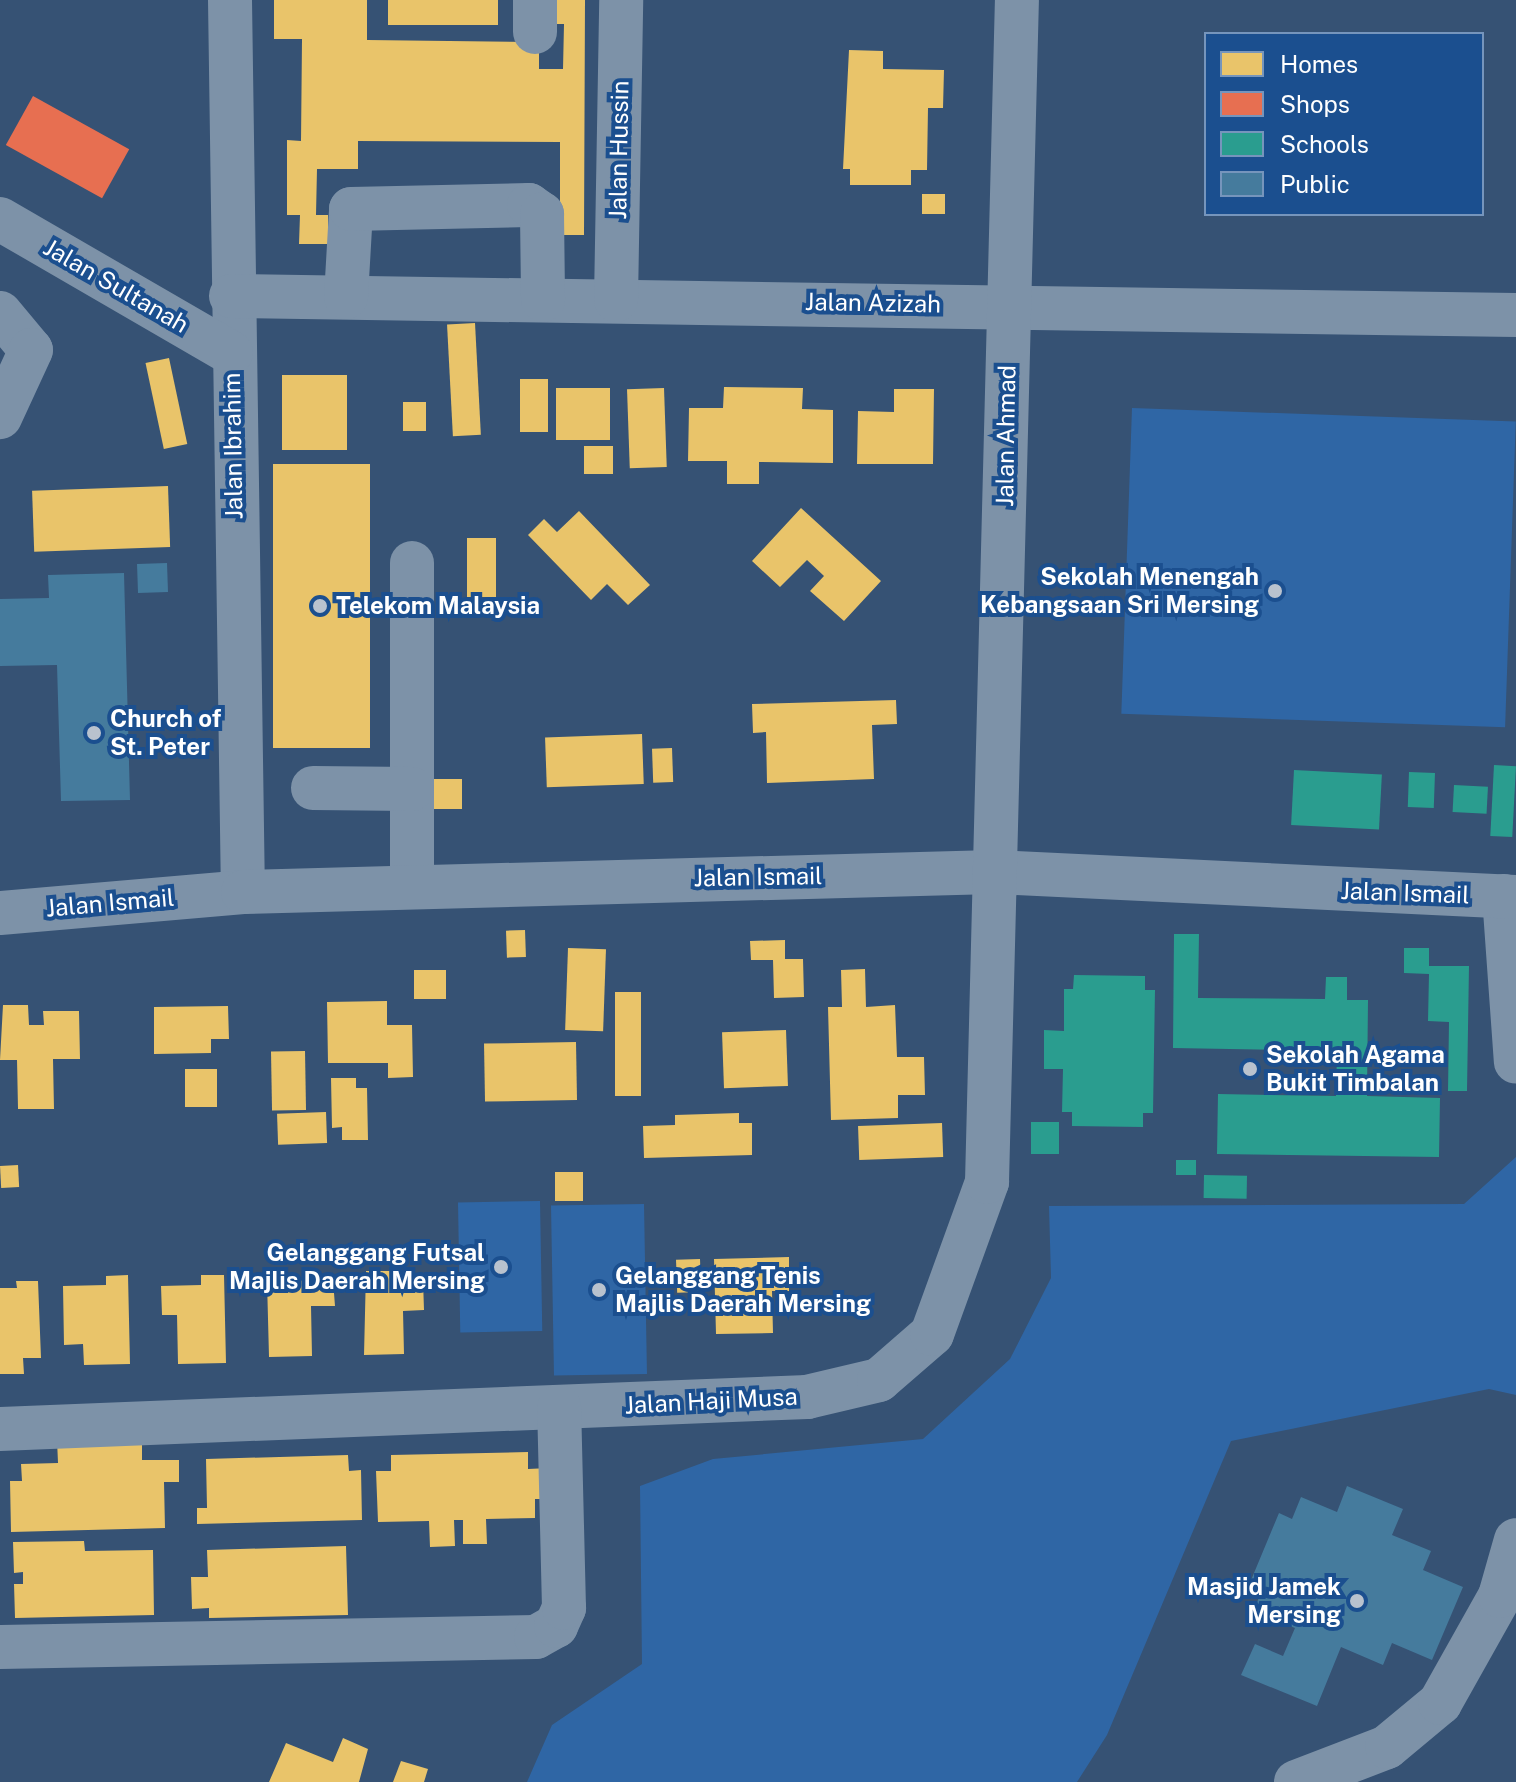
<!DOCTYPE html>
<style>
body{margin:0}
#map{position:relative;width:1516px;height:1782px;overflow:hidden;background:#365274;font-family:"Public Sans",sans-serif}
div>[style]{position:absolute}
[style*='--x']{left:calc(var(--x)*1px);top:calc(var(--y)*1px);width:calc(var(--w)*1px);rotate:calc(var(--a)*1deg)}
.green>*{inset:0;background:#2f66a5;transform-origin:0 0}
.homes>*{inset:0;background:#e9c46a;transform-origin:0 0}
.shops>*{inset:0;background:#e76f51;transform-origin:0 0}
.schools>*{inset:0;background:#2a9d8f;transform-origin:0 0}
.public>*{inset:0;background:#457b9d;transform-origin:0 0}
.minor>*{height:44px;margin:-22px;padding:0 22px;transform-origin:22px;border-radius:22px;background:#7d92a8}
.dots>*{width:22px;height:22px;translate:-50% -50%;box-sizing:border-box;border:4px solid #1b4f8f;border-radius:50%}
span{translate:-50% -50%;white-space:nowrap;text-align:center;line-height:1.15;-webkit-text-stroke:8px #1b4f8f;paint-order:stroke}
.street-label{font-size:24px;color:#fff}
.poi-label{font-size:24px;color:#fff;font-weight:700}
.right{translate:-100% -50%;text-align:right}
.left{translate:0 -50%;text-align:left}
.legend{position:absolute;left:1204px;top:32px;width:280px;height:184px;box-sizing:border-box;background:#1b4f8f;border:2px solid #7695bc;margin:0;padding:10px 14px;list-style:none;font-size:24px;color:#fff}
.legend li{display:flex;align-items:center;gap:16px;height:40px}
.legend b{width:40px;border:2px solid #7695bc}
</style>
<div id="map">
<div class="green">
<i style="left:1132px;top:408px;width:384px;height:306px;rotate:2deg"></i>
<i style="clip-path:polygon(1516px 1157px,1516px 1395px,1489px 1389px,1231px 1441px,1107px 1735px,1077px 1782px,527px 1782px,552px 1725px,642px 1664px,640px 1486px,713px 1459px,923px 1439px,1010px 1359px,1051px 1278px,1049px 1206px,1464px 1204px)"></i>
<i style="left:540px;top:1201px;width:130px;height:82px;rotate:89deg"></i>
<i style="left:644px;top:1204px;width:170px;height:93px;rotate:89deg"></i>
</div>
<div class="homes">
<i style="clip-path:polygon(274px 0,367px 0,367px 40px,539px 42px,539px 69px,563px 69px,564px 24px,549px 24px,549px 0,585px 0,584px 235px,560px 235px,560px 142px,358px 141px,358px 169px,317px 169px,316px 215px,328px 215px,328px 244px,299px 244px,300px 215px,287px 215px,287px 140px,301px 141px,302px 39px,274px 39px)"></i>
<i style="left:388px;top:0;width:110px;height:25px"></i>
<i style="clip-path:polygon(849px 50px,883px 51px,883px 69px,944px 70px,943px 108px,928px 108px,927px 170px,911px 170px,911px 185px,850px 185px,850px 169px,843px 169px)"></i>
<i style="left:922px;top:194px;width:23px;height:20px"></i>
<i style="left:475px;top:323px;width:112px;height:28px;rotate:87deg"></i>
<i style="left:169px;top:358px;width:88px;height:24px;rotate:78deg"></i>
<i style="left:282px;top:375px;width:65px;height:75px"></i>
<i style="left:520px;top:379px;width:28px;height:53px"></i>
<i style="clip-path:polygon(724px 387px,803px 388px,802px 409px,833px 410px,833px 463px,759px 462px,759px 484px,727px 484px,727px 461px,688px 461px,689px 408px,723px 408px)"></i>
<i style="left:556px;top:388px;width:54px;height:52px"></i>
<i style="left:664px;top:388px;width:79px;height:37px;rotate:88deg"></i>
<i style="clip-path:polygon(894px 389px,934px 389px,933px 464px,857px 464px,858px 411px,894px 412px)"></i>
<i style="left:403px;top:402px;width:23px;height:29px"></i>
<i style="left:584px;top:446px;width:29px;height:28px"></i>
<i style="left:273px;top:464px;width:97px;height:284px"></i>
<i style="left:168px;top:486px;width:61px;height:136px;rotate:88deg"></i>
<i style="clip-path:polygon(801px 508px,881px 581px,844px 621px,810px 591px,824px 576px,807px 560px,780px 587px,752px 561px)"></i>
<i style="clip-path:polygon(579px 511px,650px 585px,628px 605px,607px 584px,591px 600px,528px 535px,544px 519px,557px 532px)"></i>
<i style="left:467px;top:538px;width:29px;height:59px"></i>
<i style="clip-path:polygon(896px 700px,897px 724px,872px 725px,874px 779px,767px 783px,766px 732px,753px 733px,752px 704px)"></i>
<i style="left:642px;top:734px;width:50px;height:97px;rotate:88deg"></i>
<i style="left:672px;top:748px;width:34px;height:20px;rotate:88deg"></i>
<i style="left:462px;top:779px;width:30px;height:37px;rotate:90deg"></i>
<i style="left:525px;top:930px;width:27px;height:19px;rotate:88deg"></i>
<i style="clip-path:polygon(785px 940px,785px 959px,803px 959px,804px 997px,774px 998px,773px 960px,751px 960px,750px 941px)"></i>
<i style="left:568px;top:948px;width:38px;height:82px;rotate:2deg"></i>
<i style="clip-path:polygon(865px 969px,866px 1007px,895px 1005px,897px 1057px,924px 1057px,925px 1095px,898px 1095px,898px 1118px,831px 1120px,828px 1007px,842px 1007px,841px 970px)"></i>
<i style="left:414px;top:970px;width:32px;height:29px"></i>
<i style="left:615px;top:992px;width:26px;height:104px"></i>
<i style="clip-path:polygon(387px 1001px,387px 1025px,412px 1025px,413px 1077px,388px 1078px,388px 1063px,328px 1063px,327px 1002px)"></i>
<i style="clip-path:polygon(3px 1005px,28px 1005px,29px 1025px,44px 1025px,43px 1011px,79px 1011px,80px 1059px,53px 1059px,54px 1109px,18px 1109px,17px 1060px,0 1060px)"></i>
<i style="clip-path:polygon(228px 1006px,229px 1039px,211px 1039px,211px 1053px,154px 1054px,154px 1007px)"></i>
<i style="left:786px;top:1030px;width:56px;height:64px;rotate:88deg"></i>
<i style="left:576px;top:1042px;width:58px;height:92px;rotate:89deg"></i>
<i style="left:305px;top:1051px;width:59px;height:34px;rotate:89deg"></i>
<i style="left:185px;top:1069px;width:32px;height:38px"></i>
<i style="clip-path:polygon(331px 1078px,356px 1078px,356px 1088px,367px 1088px,368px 1140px,342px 1140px,342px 1127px,332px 1128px)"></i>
<i style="left:326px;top:1112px;width:31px;height:49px;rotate:88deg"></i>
<i style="clip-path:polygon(739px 1113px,739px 1123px,752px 1123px,752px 1155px,644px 1158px,643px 1126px,675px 1125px,675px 1115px)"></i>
<i style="left:942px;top:1123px;width:34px;height:84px;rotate:88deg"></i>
<i style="left:18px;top:1165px;width:22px;height:18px;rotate:87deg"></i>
<i style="left:555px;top:1172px;width:28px;height:29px"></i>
<i style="clip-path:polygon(789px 1257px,789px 1291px,772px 1291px,773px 1333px,716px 1334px,714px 1259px)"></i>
<i style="left:700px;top:1259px;width:33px;height:24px;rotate:88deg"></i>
<i style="clip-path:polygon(287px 1270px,287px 1281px,333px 1280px,335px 1306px,311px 1306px,312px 1356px,269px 1357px,267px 1281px,271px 1271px)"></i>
<i style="clip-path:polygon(366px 1271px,390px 1271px,390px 1281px,423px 1280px,424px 1310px,403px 1311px,404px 1354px,364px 1355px)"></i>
<i style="clip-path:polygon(128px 1275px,130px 1364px,84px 1365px,83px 1344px,64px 1345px,63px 1286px,106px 1285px,106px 1276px)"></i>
<i style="clip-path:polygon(201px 1275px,224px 1275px,226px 1363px,178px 1364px,177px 1315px,162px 1315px,161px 1286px,201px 1285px)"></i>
<i style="clip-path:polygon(16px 1281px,38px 1281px,41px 1358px,23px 1358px,24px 1374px,0 1374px,0 1288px,17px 1288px)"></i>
<i style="clip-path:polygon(142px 1438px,142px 1460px,179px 1460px,179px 1482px,164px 1482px,165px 1528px,11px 1532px,10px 1481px,22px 1481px,21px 1464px,58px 1463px,57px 1440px)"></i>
<i style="clip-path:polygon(528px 1452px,528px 1469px,549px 1468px,549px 1499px,535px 1499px,535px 1518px,486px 1519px,487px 1544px,463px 1544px,463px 1520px,454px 1520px,455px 1546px,430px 1547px,429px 1521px,378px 1522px,376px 1471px,391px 1471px,391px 1455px)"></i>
<i style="clip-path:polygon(348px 1455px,349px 1471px,361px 1470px,362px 1520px,197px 1524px,197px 1508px,207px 1508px,206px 1459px)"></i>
<i style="clip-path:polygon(84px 1541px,85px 1551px,153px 1550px,154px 1615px,15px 1618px,14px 1584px,23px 1584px,23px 1572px,14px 1573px,13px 1542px)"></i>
<i style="clip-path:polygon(346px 1546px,348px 1615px,209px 1618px,209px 1608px,192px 1609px,191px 1577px,208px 1577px,207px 1550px)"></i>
<i style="clip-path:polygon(343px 1738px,368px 1749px,359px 1782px,269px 1782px,286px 1743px,333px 1762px)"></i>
<i style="clip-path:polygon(401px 1761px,428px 1769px,424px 1782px,393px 1782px)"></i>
</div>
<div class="shops">
<i style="left:33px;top:96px;width:110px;height:56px;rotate:29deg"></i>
</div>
<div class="schools">
<i style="left:1494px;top:765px;width:22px;height:71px;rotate:3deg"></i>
<i style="left:1294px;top:770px;width:88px;height:55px;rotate:3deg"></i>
<i style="left:1409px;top:772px;width:26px;height:35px;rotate:2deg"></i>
<i style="left:1454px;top:785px;width:34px;height:27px;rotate:3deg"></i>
<i style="clip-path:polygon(1174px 934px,1199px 934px,1198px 998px,1325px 999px,1326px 977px,1347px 977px,1347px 1000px,1368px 1000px,1367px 1096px,1440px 1098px,1439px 1157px,1217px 1154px,1218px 1094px,1336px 1096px,1337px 1051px,1173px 1048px)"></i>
<i style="clip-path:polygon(1404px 948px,1429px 948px,1429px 966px,1469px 966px,1467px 1091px,1448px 1091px,1449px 1022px,1428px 1021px,1429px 974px,1404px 973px)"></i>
<i style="clip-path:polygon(1074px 975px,1145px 976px,1145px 990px,1155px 990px,1153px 1113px,1143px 1113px,1143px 1127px,1072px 1126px,1072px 1112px,1062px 1112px,1063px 1069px,1044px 1069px,1044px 1030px,1064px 1031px,1064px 989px,1073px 989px)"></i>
<i style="left:1031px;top:1122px;width:28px;height:32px"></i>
<i style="left:1176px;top:1160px;width:20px;height:15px"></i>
<i style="left:1204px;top:1175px;width:43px;height:23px;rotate:1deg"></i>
</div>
<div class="public">
<i style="left:167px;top:563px;width:29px;height:30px;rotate:88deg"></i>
<i style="clip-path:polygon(124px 573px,130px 800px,61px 801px,57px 665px,0 666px,0 599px,49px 598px,48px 575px)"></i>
<i style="clip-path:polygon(1347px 1486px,1403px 1509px,1392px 1535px,1431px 1551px,1423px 1570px,1463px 1587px,1432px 1660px,1392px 1643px,1383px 1665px,1341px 1647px,1317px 1706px,1241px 1675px,1255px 1644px,1283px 1656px,1295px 1628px,1253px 1611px,1262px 1591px,1249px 1585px,1279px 1513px,1292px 1519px,1301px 1497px,1337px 1512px)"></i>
</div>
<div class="minor">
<i style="--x:230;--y:0;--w:892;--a:89.17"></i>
<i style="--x:535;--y:0;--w:32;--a:90"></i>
<i style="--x:0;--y:219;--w:267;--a:30.1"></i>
<i style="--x:231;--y:296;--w:1285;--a:0.85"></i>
<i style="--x:346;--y:297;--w:88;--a:-86.7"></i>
<i style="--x:351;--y:209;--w:178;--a:-1.3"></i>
<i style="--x:529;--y:205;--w:16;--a:35"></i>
<i style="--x:542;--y:214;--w:86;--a:89.3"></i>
<i style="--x:616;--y:300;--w:300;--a:-89"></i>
<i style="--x:0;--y:313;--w:48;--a:50"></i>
<i style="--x:31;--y:350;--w:74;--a:114.8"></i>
<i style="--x:412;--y:563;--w:323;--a:90"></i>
<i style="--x:313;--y:788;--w:99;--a:0.6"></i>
<i style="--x:1504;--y:896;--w:166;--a:85.9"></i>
<i style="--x:0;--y:913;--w:244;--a:-4.9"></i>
<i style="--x:243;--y:892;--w:751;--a:-1.53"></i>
<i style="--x:994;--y:872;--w:523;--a:2.74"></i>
<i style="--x:0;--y:1429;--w:808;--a:-2.27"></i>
<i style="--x:807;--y:1397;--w:74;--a:-13.3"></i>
<i style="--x:879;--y:1380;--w:70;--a:-41"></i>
<i style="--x:932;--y:1334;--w:162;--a:-70.1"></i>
<i style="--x:987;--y:1182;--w:1182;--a:-88.55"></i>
<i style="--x:0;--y:1647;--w:536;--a:-1.07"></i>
<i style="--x:536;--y:1637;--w:23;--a:-29"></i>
<i style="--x:556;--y:1626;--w:20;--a:-66"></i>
<i style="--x:564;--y:1608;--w:201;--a:-91.4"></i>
<i style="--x:1296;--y:1782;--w:97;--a:-21"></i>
<i style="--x:1387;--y:1747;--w:69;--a:-39.7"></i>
<i style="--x:1440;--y:1703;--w:123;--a:-60.7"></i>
<i style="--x:1500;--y:1596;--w:58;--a:-74.1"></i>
</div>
<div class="dots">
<i style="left:1275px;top:591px;background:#b9c2ce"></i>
<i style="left:320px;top:606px;background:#b9c2ce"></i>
<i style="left:94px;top:733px;background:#b9c2ce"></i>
<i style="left:1250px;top:1069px;background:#b9c2ce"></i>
<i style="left:501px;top:1267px;background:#b9c2ce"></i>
<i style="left:599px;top:1290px;background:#b9c2ce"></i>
<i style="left:1357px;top:1601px;background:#b9c2ce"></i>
</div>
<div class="street-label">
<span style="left:619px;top:150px;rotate:-89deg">Jalan Hussin</span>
<span style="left:116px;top:286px;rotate:30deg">Jalan Sultanah</span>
<span style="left:873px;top:303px;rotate:1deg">Jalan Azizah</span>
<span style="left:1006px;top:436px;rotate:-89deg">Jalan Ahmad</span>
<span style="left:233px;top:446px;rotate:-91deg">Jalan Ibrahim</span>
<span style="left:758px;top:877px;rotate:-1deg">Jalan Ismail</span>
<span style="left:1405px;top:893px;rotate:2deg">Jalan Ismail</span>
<span style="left:110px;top:903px;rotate:-5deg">Jalan Ismail</span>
<span style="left:711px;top:1401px;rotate:-3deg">Jalan Haji Musa</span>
</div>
<div class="poi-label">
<span class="right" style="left:1259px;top:591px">Sekolah Menengah<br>Kebangsaan Sri Mersing</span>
<span class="left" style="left:336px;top:606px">Telekom Malaysia</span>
<span class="left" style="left:110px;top:733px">Church of<br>St. Peter</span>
<span class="left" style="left:1266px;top:1069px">Sekolah Agama<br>Bukit Timbalan</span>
<span class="right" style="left:485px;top:1267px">Gelanggang Futsal<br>Majlis Daerah Mersing</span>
<span class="left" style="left:615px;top:1290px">Gelanggang Tenis<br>Majlis Daerah Mersing</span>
<span class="right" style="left:1341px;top:1601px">Masjid Jamek<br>Mersing</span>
</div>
<ul class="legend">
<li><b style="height:22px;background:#e9c46a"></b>Homes</li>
<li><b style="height:22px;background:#e76f51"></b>Shops</li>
<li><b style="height:22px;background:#2a9d8f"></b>Schools</li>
<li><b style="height:22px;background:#457b9d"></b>Public</li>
</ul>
</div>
